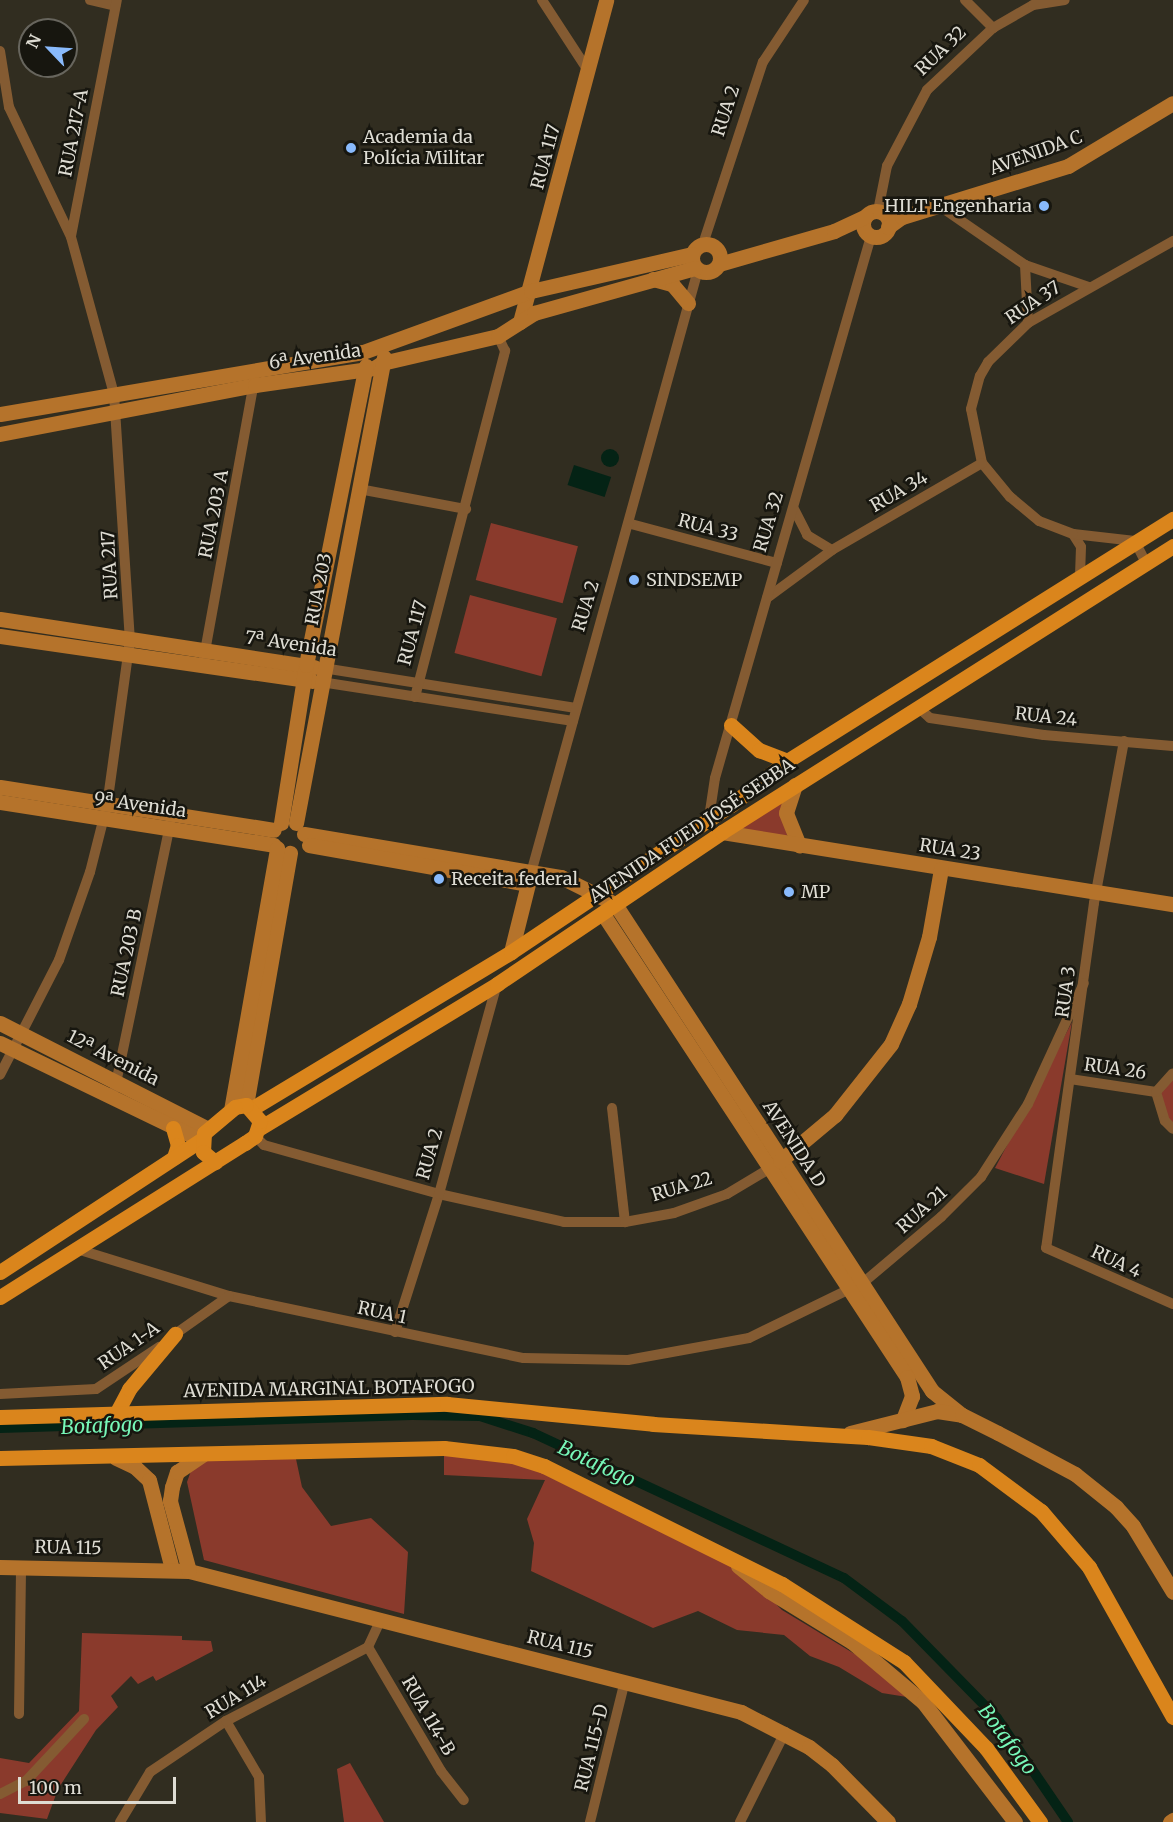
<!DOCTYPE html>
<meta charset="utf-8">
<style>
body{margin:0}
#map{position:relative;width:1173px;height:1822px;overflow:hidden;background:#312d20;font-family:Merriweather,serif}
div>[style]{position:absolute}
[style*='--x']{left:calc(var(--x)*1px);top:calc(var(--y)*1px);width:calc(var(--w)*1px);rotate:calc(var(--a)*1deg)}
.green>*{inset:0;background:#8a3a2c;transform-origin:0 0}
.water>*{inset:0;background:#042315;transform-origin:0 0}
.round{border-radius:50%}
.canal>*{height:10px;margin:-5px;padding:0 5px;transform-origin:5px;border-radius:5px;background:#042315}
.street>*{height:10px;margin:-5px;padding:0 5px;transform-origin:5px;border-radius:5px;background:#845b32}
.secondary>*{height:15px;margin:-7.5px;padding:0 7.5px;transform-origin:7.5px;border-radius:7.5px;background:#b5732b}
.secondary>.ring{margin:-7.5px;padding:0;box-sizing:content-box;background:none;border:15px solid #b5732b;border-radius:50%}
.primary>*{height:15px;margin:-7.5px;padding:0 7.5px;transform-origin:7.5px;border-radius:7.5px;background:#da851c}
.dots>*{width:16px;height:16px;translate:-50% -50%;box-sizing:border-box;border:3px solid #17160f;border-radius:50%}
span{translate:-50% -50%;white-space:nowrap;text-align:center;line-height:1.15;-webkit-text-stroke:5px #17160f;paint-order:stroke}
.street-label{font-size:18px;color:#dedcd3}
.poi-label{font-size:18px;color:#dedcd3}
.left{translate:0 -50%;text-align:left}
.right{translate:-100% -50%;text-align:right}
.water-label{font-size:20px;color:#77f7b8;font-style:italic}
.north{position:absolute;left:18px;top:18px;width:60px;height:60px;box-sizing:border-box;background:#17160f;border:2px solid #67655d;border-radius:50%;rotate:295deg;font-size:16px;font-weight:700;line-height:24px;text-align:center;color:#dedcd3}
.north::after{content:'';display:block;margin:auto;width:21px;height:27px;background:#89bafc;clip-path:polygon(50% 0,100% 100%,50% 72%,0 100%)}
.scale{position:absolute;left:18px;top:1777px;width:158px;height:27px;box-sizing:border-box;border:3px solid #dedcd3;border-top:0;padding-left:8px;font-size:18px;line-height:21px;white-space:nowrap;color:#dedcd3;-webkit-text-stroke:4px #17160f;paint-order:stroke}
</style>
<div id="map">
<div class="green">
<i style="left:491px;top:523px;width:90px;height:59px;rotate:15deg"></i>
<i style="left:470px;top:595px;width:90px;height:60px;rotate:15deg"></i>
<i style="clip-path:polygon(782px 798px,788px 842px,733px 831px)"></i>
<i style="clip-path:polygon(1072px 1022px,1044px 1184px,995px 1168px)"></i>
<i style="clip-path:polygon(1173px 1073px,1173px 1129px,1156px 1092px)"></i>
<i style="clip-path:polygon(444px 1448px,513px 1456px,731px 1560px,782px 1610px,858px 1656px,907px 1697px,882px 1693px,839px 1667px,810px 1656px,784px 1635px,737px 1630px,698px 1611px,653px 1628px,531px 1571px,534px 1543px,527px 1519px,545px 1480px,444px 1475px)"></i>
<i style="clip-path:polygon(208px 1456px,296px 1459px,302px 1487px,331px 1526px,371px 1518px,408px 1552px,404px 1614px,204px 1560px,187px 1482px,192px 1468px)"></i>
<i style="clip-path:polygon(82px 1633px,182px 1636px,182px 1640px,211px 1641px,213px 1651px,156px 1681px,153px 1676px,138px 1684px,131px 1676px,111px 1696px,118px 1707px,96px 1730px,58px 1789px,47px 1819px,0 1813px,0 1758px,29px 1763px,79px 1711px)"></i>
<i style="clip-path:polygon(350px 1763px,384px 1822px,344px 1822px,337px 1769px)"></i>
</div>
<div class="water">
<i class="round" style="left:601px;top:449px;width:18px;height:18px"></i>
<i style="left:574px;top:465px;width:39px;height:21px;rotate:18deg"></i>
</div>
<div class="canal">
<i style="--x:0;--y:1428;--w:412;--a:-1.8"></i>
<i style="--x:412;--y:1415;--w:68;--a:0.8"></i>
<i style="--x:480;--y:1416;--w:56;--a:17.8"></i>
<i style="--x:533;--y:1433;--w:343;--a:25"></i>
<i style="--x:844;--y:1578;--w:72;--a:36.6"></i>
<i style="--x:902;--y:1621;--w:136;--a:45.6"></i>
<i style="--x:997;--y:1718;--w:126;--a:55.7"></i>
</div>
<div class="street">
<i style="--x:90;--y:0;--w:26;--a:13"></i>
<i style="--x:542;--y:0;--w:86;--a:56.9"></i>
<i style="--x:965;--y:0;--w:40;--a:45"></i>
<i style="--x:0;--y:51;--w:57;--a:80.9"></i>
<i style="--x:9;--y:107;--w:144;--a:64.5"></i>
<i style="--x:71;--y:237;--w:163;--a:74.7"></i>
<i style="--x:114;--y:394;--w:247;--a:86.3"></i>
<i style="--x:130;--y:640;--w:167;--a:97.9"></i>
<i style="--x:107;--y:805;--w:69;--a:104.2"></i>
<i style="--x:90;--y:872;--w:93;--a:109.4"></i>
<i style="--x:59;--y:960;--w:129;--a:117.2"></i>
<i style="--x:941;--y:207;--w:102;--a:34.6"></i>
<i style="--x:1025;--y:265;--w:68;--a:19"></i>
<i style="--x:878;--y:211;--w:46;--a:-78.7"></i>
<i style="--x:887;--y:166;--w:86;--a:-62.2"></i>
<i style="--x:927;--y:90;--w:91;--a:-43.2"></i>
<i style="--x:993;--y:28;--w:46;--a:-29.9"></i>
<i style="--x:1033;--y:5;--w:32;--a:-9"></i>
<i style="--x:71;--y:236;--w:240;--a:-79"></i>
<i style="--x:703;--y:244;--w:192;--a:-71.8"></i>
<i style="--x:763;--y:62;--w:74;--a:-56.5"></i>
<i style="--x:1025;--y:265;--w:58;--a:87"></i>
<i style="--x:359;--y:489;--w:109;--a:10.6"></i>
<i style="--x:794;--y:509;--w:29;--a:63"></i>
<i style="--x:807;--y:535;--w:29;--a:31"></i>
<i style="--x:631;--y:524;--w:151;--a:15"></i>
<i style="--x:1073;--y:534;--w:15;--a:58"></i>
<i style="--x:1081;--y:547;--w:29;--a:92"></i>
<i style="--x:1146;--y:563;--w:25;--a:-117"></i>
<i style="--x:1135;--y:541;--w:62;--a:-173.6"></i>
<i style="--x:1073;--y:534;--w:36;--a:-159"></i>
<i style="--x:1039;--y:521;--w:38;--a:-140"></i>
<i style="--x:1010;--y:497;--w:44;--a:-129.5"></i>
<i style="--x:982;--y:463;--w:55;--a:-101.5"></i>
<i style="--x:971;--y:409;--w:34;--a:-75"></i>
<i style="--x:980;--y:376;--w:16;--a:-60"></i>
<i style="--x:988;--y:362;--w:56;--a:-44.3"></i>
<i style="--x:1028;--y:323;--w:167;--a:-29.5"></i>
<i style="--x:767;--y:598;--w:81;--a:-36.4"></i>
<i style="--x:832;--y:550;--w:173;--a:-30.1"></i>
<i style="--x:204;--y:657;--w:280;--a:-79.7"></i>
<i style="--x:323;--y:668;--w:256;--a:9"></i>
<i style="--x:321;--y:682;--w:255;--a:8.8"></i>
<i style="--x:415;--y:697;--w:358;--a:-75.4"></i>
<i style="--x:505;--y:351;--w:17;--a:-115"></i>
<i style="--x:920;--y:709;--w:13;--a:42"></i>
<i style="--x:930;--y:718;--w:115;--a:8.5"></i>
<i style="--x:1044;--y:735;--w:129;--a:4.9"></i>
<i style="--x:1124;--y:741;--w:165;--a:100.5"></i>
<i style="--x:1094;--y:903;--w:348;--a:97.9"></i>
<i style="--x:1046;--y:1248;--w:139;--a:23.8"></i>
<i style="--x:709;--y:818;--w:40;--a:-81.5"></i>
<i style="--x:715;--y:778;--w:564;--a:-73.94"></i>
<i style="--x:531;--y:873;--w:626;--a:-74.52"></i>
<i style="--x:1070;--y:1079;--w:87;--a:8.6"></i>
<i style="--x:115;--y:1088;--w:270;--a:-78.2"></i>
<i style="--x:1156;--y:1092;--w:30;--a:73"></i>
<i style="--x:1165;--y:1121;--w:11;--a:45"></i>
<i style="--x:1156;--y:1092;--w:25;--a:-48"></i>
<i style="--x:612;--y:1108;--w:115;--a:83.5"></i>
<i style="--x:255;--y:1136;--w:13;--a:45"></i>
<i style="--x:264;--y:1145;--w:182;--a:15.6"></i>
<i style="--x:439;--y:1194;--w:128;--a:12.6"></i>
<i style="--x:564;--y:1222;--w:61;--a:0"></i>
<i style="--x:625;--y:1222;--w:50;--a:-10.4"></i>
<i style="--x:674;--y:1213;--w:56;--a:-19.7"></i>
<i style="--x:727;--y:1194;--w:55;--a:-30.8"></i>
<i style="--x:80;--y:1250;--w:156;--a:17.2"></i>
<i style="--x:229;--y:1296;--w:301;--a:11.9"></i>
<i style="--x:524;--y:1358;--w:104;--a:1.1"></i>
<i style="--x:628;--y:1360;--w:123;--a:-10.3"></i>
<i style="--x:749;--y:1338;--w:128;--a:-26"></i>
<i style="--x:864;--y:1282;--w:101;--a:-40.2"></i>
<i style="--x:941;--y:1217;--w:57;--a:-45"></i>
<i style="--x:981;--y:1177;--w:87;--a:-57.2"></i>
<i style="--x:1028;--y:1104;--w:133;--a:-65.2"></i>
<i style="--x:395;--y:1332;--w:145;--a:-72.3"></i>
<i style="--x:439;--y:1194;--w:218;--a:-74.6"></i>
<i style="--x:171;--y:1337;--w:71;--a:-35.3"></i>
<i style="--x:0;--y:1394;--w:96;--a:-3"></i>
<i style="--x:96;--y:1389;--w:76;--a:-33.7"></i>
<i style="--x:368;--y:1647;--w:144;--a:59.5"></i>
<i style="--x:441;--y:1771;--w:37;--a:52"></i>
<i style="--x:19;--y:1714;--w:147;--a:-89.2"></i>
<i style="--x:226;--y:1721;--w:65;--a:59.5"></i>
<i style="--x:259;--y:1777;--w:45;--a:87.5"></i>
<i style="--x:0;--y:1794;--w:29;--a:-27"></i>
<i style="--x:26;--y:1781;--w:85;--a:-46.9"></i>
<i style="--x:120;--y:1822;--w:58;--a:-59"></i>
<i style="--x:150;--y:1772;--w:92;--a:-33.9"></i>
<i style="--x:226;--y:1721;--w:160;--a:-27.5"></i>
<i style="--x:368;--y:1647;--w:31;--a:-65"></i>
<i style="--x:590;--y:1822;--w:145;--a:-76.1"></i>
<i style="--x:740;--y:1822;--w:101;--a:-63.4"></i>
</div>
<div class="secondary">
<i class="ring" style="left:863px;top:211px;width:11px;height:11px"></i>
<i style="--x:888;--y:227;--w:17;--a:-36"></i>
<i style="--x:902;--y:217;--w:174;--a:-17.1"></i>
<i style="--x:1068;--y:166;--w:122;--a:-31"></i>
<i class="ring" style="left:692px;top:244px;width:13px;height:13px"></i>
<i style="--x:719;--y:264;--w:120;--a:-16"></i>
<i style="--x:834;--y:231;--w:35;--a:-25"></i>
<i style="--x:653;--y:279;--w:20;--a:15"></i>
<i style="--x:672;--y:284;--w:25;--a:50"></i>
<i style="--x:520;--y:322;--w:333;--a:-75"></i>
<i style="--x:0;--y:414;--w:368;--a:-9.7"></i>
<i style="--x:363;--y:352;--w:179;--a:-20"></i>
<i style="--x:531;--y:291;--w:165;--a:-12.9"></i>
<i style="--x:0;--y:434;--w:260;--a:-10.9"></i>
<i style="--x:255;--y:385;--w:120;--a:-8.1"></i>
<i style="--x:374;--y:368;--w:9;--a:-32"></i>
<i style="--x:382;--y:363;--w:119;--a:-13.1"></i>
<i style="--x:498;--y:336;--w:43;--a:-32.6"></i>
<i style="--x:534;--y:313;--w:167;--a:-15.6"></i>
<i style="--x:0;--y:619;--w:318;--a:8.7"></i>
<i style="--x:0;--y:636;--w:315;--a:8.2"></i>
<i style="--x:795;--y:785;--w:29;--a:108"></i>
<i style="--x:786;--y:813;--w:35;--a:68"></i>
<i style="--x:0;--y:787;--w:277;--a:8.9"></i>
<i style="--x:0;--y:802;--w:277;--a:8.9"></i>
<i style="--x:281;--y:823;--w:160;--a:-81"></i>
<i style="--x:306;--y:665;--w:305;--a:-78.7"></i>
<i style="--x:296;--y:823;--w:474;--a:-79.3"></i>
<i style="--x:722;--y:832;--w:457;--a:9.1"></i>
<i style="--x:304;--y:834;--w:261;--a:9.5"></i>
<i style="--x:561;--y:877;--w:60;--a:26.6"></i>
<i style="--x:615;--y:904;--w:581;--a:56.94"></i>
<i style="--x:932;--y:1391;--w:38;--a:39"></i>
<i style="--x:309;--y:845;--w:221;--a:10.1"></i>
<i style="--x:603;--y:914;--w:554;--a:56.71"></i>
<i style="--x:907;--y:1377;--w:20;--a:75"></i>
<i style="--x:912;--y:1396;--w:26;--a:111"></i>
<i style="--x:511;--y:952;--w:78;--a:-76"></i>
<i style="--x:0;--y:1023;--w:233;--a:27"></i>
<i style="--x:0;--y:1043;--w:223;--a:25.8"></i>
<i style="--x:246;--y:1105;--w:256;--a:-80.1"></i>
<i style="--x:231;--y:1110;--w:266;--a:-80"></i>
<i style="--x:780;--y:1161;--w:72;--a:-39.9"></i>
<i style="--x:835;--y:1115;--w:90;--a:-51.7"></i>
<i style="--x:891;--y:1044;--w:44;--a:-65.8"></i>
<i style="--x:909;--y:1004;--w:70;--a:-73.4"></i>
<i style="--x:929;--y:937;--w:69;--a:-80"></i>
<i style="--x:850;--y:1433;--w:90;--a:-14.2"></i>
<i style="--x:937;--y:1411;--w:25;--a:9"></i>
<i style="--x:962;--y:1415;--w:40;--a:26.6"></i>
<i style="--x:998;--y:1433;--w:87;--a:28"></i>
<i style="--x:1075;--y:1474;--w:53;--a:38.8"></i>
<i style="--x:1116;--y:1507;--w:25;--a:48"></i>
<i style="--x:1133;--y:1526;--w:77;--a:58.8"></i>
<i style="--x:116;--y:1458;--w:21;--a:25"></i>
<i style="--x:135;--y:1467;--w:19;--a:43"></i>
<i style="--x:149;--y:1480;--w:92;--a:75.5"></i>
<i style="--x:738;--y:1566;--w:40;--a:39"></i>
<i style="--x:769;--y:1591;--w:97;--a:31.6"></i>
<i style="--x:852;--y:1642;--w:93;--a:40.2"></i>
<i style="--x:923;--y:1702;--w:151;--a:52.5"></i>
<i style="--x:0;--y:1567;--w:189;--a:1.2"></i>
<i style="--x:189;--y:1571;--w:570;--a:14.33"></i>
<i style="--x:741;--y:1712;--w:76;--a:27.2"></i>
<i style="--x:809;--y:1747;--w:29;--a:38"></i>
<i style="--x:832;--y:1765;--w:80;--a:45.5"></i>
<i style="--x:189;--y:1571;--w:73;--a:-105.2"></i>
<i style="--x:170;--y:1501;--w:14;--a:-82"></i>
<i style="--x:172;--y:1487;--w:16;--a:-72"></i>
<i style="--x:177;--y:1472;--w:32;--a:-34"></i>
<i style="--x:1170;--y:1822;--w:4;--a:-34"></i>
</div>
<div class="primary">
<i style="--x:731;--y:725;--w:38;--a:42"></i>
<i style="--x:759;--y:750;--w:30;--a:21"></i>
<i style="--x:251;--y:1109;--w:304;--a:-31.1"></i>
<i style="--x:511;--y:952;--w:265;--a:-33.8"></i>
<i style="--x:731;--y:805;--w:71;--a:-38.2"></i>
<i style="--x:787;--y:761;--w:456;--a:-32.1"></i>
<i style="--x:173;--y:1128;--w:18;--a:74"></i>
<i style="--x:178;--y:1145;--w:13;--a:108"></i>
<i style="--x:258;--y:1129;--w:280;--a:-31.2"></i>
<i style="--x:497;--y:984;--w:272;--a:-34"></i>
<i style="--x:722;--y:832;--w:534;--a:-32.38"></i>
<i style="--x:0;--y:1272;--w:240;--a:-33.3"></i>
<i style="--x:0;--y:1297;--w:289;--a:-32.2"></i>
<i style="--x:245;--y:1143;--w:12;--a:-35"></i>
<i style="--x:255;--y:1136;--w:16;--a:-72"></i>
<i style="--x:260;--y:1121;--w:21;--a:-131"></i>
<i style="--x:246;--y:1105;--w:11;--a:170"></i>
<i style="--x:235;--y:1107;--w:40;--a:140"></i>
<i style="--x:204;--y:1133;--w:19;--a:93"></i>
<i style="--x:203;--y:1152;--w:16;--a:40"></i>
<i style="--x:117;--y:1412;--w:26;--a:-62"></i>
<i style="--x:129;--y:1389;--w:72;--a:-50.1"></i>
<i style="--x:0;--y:1417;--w:447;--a:-1.7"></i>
<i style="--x:447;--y:1404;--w:207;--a:5.5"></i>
<i style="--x:653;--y:1424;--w:215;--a:3.5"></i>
<i style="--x:868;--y:1437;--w:64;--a:8.1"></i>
<i style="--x:931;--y:1446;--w:52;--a:21.6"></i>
<i style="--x:979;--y:1465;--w:77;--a:36.6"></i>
<i style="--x:1041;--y:1511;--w:74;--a:49.4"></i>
<i style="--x:1089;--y:1567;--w:172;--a:60.8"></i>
<i style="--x:0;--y:1458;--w:444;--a:-1.3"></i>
<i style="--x:444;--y:1448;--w:69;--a:6.6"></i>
<i style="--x:513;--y:1456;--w:33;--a:18"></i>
<i style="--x:544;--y:1466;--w:266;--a:26.4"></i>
<i style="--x:782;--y:1584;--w:145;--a:32.6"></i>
<i style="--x:904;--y:1662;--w:119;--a:46.4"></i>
<i style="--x:986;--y:1748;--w:92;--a:53.9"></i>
</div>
<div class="dots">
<i style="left:351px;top:148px;background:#89bafc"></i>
<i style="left:1044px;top:206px;background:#89bafc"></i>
<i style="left:634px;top:580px;background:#89bafc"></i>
<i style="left:439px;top:879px;background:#89bafc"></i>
<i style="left:789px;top:892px;background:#89bafc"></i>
</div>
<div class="street-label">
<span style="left:941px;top:51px;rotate:-44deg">RUA 32</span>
<span style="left:726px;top:111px;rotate:-72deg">RUA 2</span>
<span style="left:74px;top:133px;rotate:-79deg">RUA 217-A</span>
<span style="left:1036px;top:153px;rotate:-20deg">AVENIDA C</span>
<span style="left:546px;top:157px;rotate:-75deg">RUA 117</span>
<span style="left:1033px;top:303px;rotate:-34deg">RUA 37</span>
<span style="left:315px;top:357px;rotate:-8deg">6ª Avenida</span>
<span style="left:899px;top:492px;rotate:-30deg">RUA 34</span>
<span style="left:214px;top:514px;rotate:-79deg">RUA 203 A</span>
<span style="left:769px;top:522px;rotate:-73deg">RUA 32</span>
<span style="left:708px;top:528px;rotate:15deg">RUA 33</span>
<span style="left:110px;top:565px;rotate:-93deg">RUA 217</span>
<span style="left:319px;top:589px;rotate:-79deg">RUA 203</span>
<span style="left:586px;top:606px;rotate:-73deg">RUA 2</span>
<span style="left:413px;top:633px;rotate:-75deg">RUA 117</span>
<span style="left:291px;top:644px;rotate:8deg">7ª Avenida</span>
<span style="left:1046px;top:717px;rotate:6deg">RUA 24</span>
<span style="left:140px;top:805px;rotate:8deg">9ª Avenida</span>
<span style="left:692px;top:831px;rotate:-34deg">AVENIDA FUED JOSÉ SEBBA</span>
<span style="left:950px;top:850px;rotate:9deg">RUA 23</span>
<span style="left:127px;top:953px;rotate:-78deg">RUA 203 B</span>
<span style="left:1066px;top:992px;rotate:-82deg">RUA 3</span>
<span style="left:113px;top:1058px;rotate:27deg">12ª Avenida</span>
<span style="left:1115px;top:1069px;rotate:8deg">RUA 26</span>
<span style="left:794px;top:1144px;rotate:57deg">AVENIDA D</span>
<span style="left:430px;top:1154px;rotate:-74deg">RUA 2</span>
<span style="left:682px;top:1187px;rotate:-17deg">RUA 22</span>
<span style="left:922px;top:1210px;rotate:-42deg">RUA 21</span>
<span style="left:1116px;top:1262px;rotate:25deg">RUA 4</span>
<span style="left:382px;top:1313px;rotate:12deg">RUA 1</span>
<span style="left:129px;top:1346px;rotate:-35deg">RUA 1-A</span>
<span style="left:329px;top:1389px;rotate:-1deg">AVENIDA MARGINAL BOTAFOGO</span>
<span style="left:68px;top:1548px;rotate:1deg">RUA 115</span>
<span style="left:560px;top:1645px;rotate:14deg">RUA 115</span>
<span style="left:236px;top:1697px;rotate:-31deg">RUA 114</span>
<span style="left:428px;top:1716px;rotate:60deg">RUA 114-B</span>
<span style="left:592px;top:1748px;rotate:-76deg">RUA 115-D</span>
</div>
<div class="poi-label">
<span class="left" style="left:363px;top:148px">Academia da<br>Polícia Militar</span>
<span class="right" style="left:1032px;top:206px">HILT Engenharia</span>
<span class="left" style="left:646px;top:580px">SINDSEMP</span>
<span class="left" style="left:451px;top:879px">Receita federal</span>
<span class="left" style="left:801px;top:892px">MP</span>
</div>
<div class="water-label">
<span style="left:102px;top:1425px;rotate:-2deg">Botafogo</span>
<span style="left:597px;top:1463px;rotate:25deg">Botafogo</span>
<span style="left:1008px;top:1739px;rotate:53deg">Botafogo</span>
</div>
<div class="north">N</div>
<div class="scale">100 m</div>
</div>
